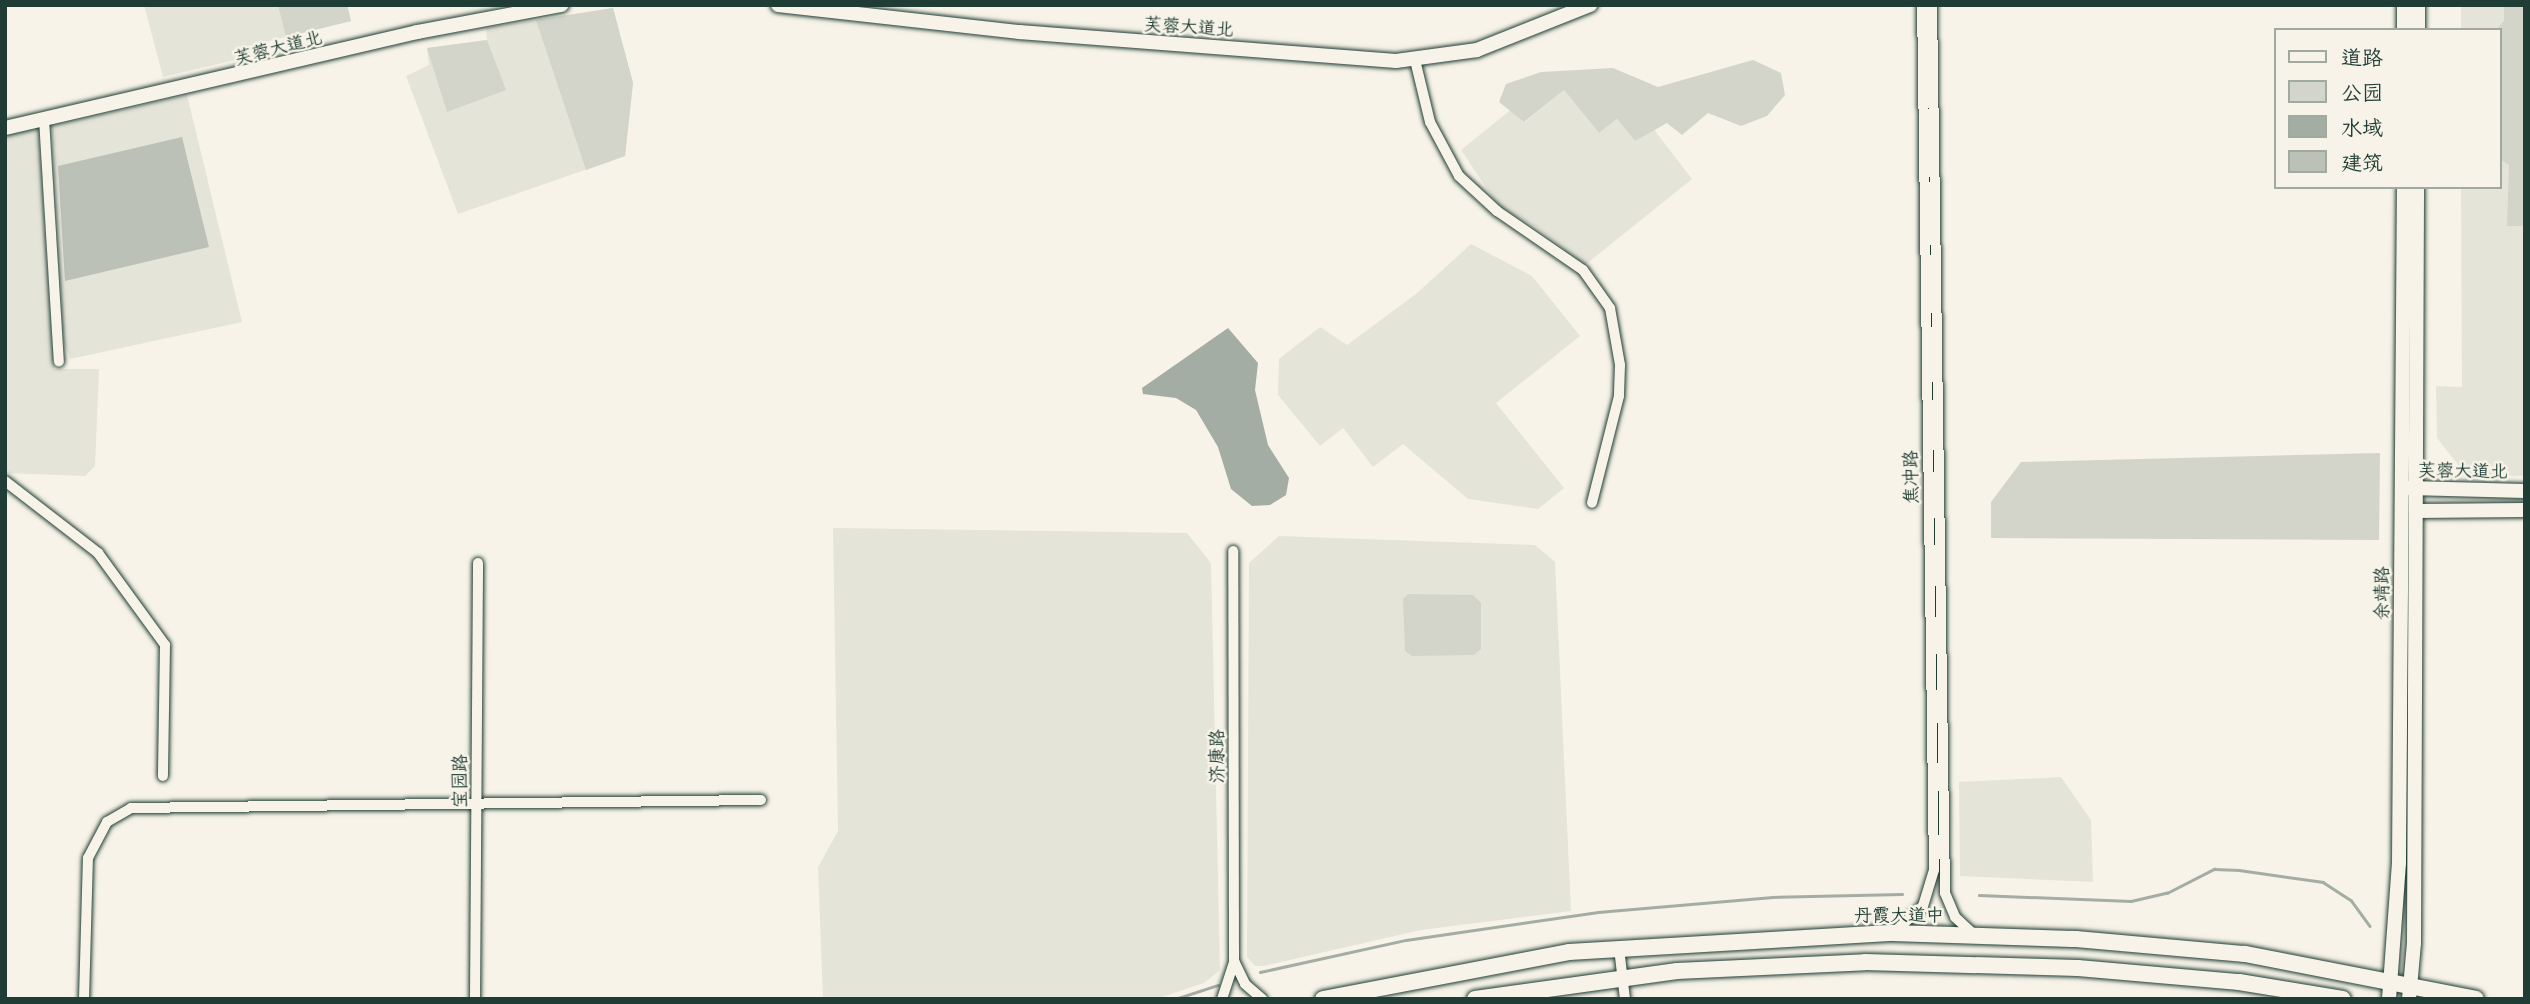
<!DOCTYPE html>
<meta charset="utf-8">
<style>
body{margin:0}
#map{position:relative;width:2530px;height:1004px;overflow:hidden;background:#f7f3e8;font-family:Mali,"LXGW WenKai TC",sans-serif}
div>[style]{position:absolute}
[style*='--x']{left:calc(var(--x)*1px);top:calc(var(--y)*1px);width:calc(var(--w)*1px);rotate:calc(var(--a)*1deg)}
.built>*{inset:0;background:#e5e4d9}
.green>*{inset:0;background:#d3d5ca}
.water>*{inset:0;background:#a4ada3}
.stream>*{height:2.5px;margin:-1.25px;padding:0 1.25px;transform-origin:1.25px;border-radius:1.25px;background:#a4ada3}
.building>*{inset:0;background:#bbc1b6}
.roads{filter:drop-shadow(0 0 2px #1f3d34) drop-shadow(0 0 2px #1f3d34)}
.minor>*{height:10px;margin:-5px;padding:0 5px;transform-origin:5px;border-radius:5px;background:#f7f3e8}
.secondary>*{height:14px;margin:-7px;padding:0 7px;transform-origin:7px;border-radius:7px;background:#f7f3e8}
.primary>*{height:16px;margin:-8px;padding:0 8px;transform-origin:8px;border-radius:8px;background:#f7f3e8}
span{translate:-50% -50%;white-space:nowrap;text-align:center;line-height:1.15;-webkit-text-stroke:5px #f7f3e8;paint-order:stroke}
.street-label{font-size:18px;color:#1f3d34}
.frame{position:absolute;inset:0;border:7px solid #1f3d34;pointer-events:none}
.legend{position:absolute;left:2274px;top:28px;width:228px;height:161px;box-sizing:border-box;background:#f7f3e8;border:2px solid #a1aaa0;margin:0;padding:9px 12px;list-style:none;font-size:21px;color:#1f3d34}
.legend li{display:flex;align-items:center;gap:14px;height:35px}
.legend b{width:35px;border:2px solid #a1aaa0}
</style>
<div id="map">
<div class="built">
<i style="clip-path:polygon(144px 5px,347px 5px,351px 21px,249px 46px,251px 56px,163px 77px)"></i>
<i style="clip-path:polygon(2461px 5px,2525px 5px,2525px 476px,2466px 475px,2437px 438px,2436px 386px,2462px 387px,2461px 187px,2500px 187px,2500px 30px,2461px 30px)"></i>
<i style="clip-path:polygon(613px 8px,633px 83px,625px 156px,458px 214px,406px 76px,429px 65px,427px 48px,487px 40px,486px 28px)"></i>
<i style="clip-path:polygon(1564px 90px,1599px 133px,1617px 119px,1635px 141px,1652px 127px,1692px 179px,1585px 265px,1536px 227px,1499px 207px,1461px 150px,1513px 108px,1525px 122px)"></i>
<i style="clip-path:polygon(187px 95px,242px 322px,70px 359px,64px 343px,52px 126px)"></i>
<i style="clip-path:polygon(38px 127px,54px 369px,99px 369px,95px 466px,85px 476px,5px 473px,5px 135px)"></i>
<i style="clip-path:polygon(1471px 244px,1532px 276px,1580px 336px,1496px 403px,1564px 488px,1538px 509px,1468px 499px,1403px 444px,1373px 467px,1343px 428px,1320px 446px,1278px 395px,1279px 359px,1320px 327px,1347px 345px,1416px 294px)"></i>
<i style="clip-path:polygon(833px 528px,1187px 533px,1211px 563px,1220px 970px,1204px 983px,1156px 999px,823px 999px,818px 867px,838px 831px)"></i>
<i style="clip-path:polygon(1279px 536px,1535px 545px,1555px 562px,1571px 911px,1421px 930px,1264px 966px,1255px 966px,1247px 957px,1249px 563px)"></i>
<i style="clip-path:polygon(2061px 777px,2091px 820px,2093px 882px,1960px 876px,1959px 782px)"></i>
</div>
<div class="green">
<i style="clip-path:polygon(278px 5px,347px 5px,351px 21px,286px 37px)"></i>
<i style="clip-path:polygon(2504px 5px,2525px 5px,2525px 226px,2507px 226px,2509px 165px,2500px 159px,2497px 29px,2504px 21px)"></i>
<i style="clip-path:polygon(613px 8px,633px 83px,625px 156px,586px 170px,536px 20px)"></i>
<i style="clip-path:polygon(487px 40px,506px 90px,447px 112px,427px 48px)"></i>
<i style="clip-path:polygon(1753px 60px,1781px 73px,1785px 95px,1767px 116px,1741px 126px,1708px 113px,1682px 135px,1667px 123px,1635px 141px,1617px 119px,1599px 133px,1564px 90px,1524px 122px,1499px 102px,1506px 84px,1541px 72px,1613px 68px,1658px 87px)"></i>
<i style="clip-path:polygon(2380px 453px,2379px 540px,1991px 538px,1991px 502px,2021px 462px)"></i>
<i style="clip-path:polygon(1408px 594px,1473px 595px,1481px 603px,1481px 649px,1474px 655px,1412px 656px,1405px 651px,1403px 599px)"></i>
</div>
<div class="water">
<i style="clip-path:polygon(1228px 328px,1258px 363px,1255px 390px,1268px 445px,1289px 478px,1286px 495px,1270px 505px,1252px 506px,1231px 489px,1218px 447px,1196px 410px,1176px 398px,1143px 394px,1142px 388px)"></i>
</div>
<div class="stream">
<i style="--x:1979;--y:895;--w:152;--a:2.3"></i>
<i style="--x:2131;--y:901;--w:37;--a:-13"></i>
<i style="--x:2167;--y:893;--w:53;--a:-27.1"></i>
<i style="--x:2214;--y:869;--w:25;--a:2"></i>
<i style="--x:2239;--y:870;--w:85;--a:8.1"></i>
<i style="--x:2323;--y:882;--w:33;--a:33"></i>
<i style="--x:2351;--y:900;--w:32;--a:54"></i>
<i style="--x:1260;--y:972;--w:149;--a:-12.4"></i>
<i style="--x:1406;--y:940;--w:194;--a:-8.3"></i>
<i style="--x:1598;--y:912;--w:175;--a:-4.9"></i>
<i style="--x:1772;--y:897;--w:130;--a:-1.3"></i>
<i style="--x:1175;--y:999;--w:45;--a:-18"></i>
</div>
<div class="building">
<i style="clip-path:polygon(182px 137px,209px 247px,65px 281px,58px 166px)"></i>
</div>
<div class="roads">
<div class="minor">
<i style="--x:1932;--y:5;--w:888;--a:89.16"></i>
<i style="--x:1945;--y:893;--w:26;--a:67"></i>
<i style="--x:1955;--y:917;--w:23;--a:43"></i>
<i style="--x:1415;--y:60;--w:64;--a:76.4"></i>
<i style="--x:1430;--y:122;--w:61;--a:61.8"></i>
<i style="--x:1459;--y:176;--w:52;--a:42.6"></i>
<i style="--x:1497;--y:211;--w:104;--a:34.5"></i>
<i style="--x:1583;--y:270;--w:47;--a:54.6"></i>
<i style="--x:1610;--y:308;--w:58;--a:80"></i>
<i style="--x:1620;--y:365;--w:31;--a:92"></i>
<i style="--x:1619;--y:396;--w:110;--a:104.2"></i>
<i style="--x:44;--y:119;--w:243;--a:86.5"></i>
<i style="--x:5;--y:481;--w:118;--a:37.7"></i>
<i style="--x:98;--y:553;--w:114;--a:53.9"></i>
<i style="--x:165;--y:645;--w:131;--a:90.9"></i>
<i style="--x:1893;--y:933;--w:40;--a:-42"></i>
<i style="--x:1923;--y:906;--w:38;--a:-73"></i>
<i style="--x:1934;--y:870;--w:865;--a:-90.79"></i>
<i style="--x:1619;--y:948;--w:51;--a:83.3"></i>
<i style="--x:1234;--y:961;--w:25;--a:64"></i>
<i style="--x:1245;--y:984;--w:23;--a:41"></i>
<i style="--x:84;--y:999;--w:141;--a:-88.4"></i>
<i style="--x:88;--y:858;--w:41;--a:-62.2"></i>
<i style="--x:107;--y:822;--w:28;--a:-30"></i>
<i style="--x:131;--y:808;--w:630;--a:-0.73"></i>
<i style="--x:475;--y:999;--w:436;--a:-89.6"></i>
<i style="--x:1222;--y:999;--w:40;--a:-72"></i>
<i style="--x:1234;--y:961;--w:410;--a:-90.1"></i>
</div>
<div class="secondary">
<i style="--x:778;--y:5;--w:243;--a:6.4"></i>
<i style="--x:1019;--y:32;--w:378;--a:4.4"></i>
<i style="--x:1396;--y:61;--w:82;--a:-7.7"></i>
<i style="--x:1477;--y:50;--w:122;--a:-21.7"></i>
<i style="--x:2404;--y:5;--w:25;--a:90"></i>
<i style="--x:2418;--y:30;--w:25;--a:-90"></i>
<i style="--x:5;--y:128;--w:423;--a:-13.1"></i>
<i style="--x:417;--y:32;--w:147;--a:-10.6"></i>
<i style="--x:2409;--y:488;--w:116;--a:1.5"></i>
<i style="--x:2416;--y:511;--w:109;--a:-0.5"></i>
<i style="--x:2389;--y:999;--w:136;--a:-85.8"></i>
<i style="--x:2399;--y:863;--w:676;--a:-89.58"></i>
<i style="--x:2409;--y:999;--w:56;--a:-84.9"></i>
<i style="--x:2414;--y:943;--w:756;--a:-89.77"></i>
</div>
<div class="primary">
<i style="--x:1323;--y:999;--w:250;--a:-10.8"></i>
<i style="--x:1569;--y:952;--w:325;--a:-3.4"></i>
<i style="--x:1893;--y:933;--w:183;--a:1.9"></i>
<i style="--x:2076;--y:939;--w:170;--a:5.1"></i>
<i style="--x:2245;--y:954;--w:235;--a:11"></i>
<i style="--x:1475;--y:999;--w:204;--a:-7.9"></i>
<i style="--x:1677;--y:971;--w:188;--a:-2.7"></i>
<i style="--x:1865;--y:962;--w:213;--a:1.6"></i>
<i style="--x:2078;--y:968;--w:162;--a:5"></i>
<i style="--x:2239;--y:982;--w:105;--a:9.3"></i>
</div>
</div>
<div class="street-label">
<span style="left:1189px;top:26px;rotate:4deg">芙蓉大道北</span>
<span style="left:278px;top:47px;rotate:-14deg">芙蓉大道北</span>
<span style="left:2463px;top:470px;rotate:1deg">芙蓉大道北</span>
<span style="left:1910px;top:477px;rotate:-91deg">焦冲路</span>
<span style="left:2381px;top:593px;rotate:-90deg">余靖路</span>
<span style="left:1216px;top:756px;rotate:-90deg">济康路</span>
<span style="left:459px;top:781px;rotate:-90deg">宝园路</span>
<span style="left:1899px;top:914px">丹霞大道中</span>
</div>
<div class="frame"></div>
<ul class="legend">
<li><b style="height:9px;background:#f7f3e8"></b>道路</li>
<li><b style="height:19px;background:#d3d5ca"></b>公园</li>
<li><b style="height:19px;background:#a4ada3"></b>水域</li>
<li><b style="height:19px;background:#bbc1b6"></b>建筑</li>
</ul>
</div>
